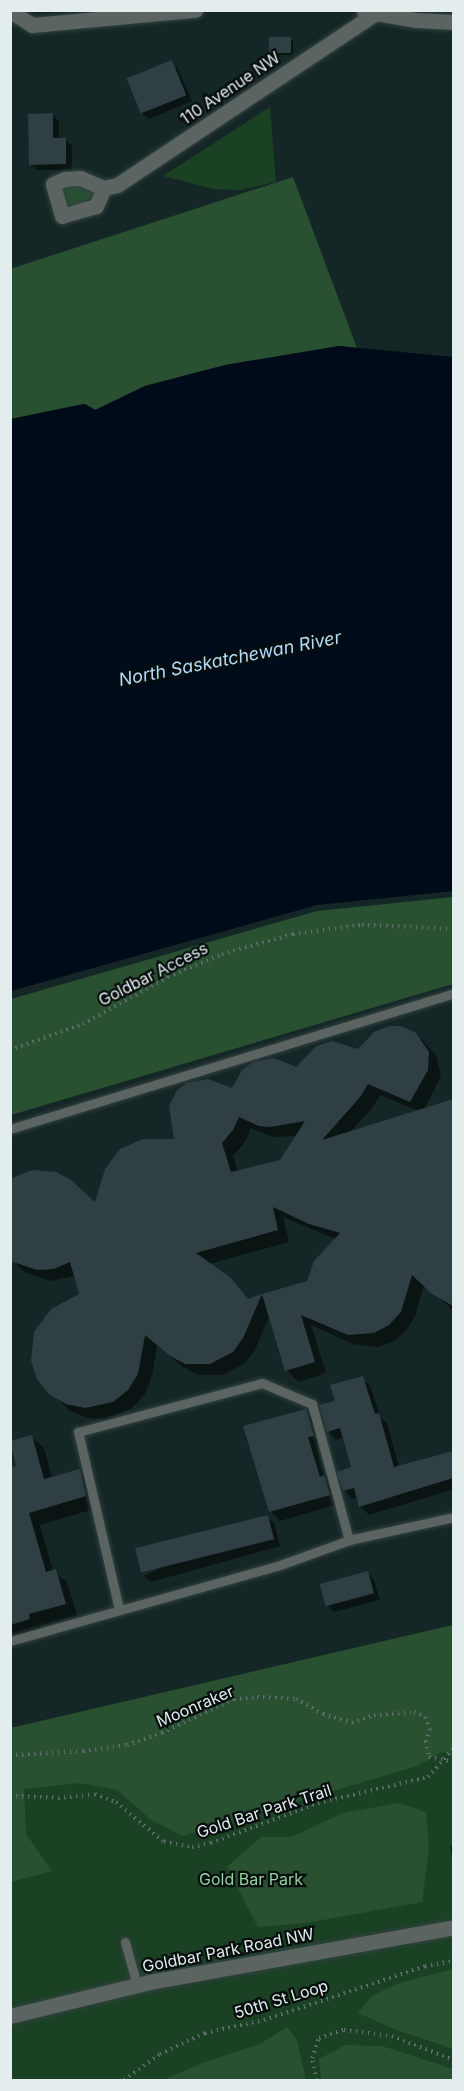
<!DOCTYPE html>
<style>
body{margin:0}
#map{position:relative;width:464px;height:2091px;overflow:hidden;background:#142625;font-family:Inter,sans-serif}
div>[style]{position:absolute}
[style*='--x']{left:calc(var(--x)*1px);top:calc(var(--y)*1px);width:calc(var(--w)*1px);rotate:calc(var(--a)*1deg)}
.green>*{inset:0;background:#1b4124}
.forest>*{inset:0;background:#295031}
.water>*{inset:0;background:#000b19}
.shadow>*{inset:0;background:#0007}
.building>*{inset:0;background:#2f3f44;transform-origin:0 0}
.path>*{height:4px;margin-top:-2px;transform-origin:0;background:repeating-linear-gradient(90deg,#5e6d6c 0 1.5px,transparent 0 6px)}
.roads{filter:drop-shadow(0 0 2px #314241) drop-shadow(0 0 2px #314241)}
.service>*{height:9px;margin:-4.5px;padding:0 4.5px;transform-origin:4.5px;border-radius:4.5px;background:#5c6461}
.minor>*{height:15px;margin:-7.5px;padding:0 7.5px;transform-origin:7.5px;border-radius:7.5px;background:#5c6461}
span{translate:-50% -50%;white-space:nowrap;text-align:center;line-height:1.15;-webkit-text-stroke:4.5px #060d0d;paint-order:stroke}
.street-label{font-size:16px;color:#e3eded}
.park-label{font-size:16px;color:#92d29d}
.water-label{font-size:18px;color:#b3dbf9;font-style:italic}
.frame{position:absolute;inset:0;border:12px solid #e3eded;pointer-events:none}
</style>
<div id="map">
<div class="green">
<i style="clip-path:polygon(270px 107px,276px 182px,240px 190px,214px 189px,163px 176px)"></i>
<i style="clip-path:polygon(453px 1625px,453px 2080px,11px 2080px,10px 1728px)"></i>
</div>
<div class="forest">
<i style="clip-path:polygon(293px 177px,357px 348px,339px 346px,226px 365px,145px 386px,96px 410px,85px 404px,77px 405px,11px 419px,10px 269px)"></i>
<i style="clip-path:polygon(70px 185px,92px 185px,96px 194px,79px 206px,69px 205px,61px 201px,63px 189px)"></i>
<i style="clip-path:polygon(453px 897px,453px 984px,11px 1115px,11px 999px,317px 911px)"></i>
<i style="clip-path:polygon(453px 1625px,453px 1756px,442px 1752px,417px 1766px,182px 1836px,150px 1819px,117px 1790px,80px 1783px,24px 1789px,26px 1834px,52px 1871px,11px 1882px,11px 1728px)"></i>
<i style="clip-path:polygon(399px 1803px,426px 1812px,429px 1849px,422px 1902px,306px 1923px,258px 1927px,227px 1867px,261px 1837px,291px 1837px,343px 1813px)"></i>
<i style="clip-path:polygon(453px 1969px,453px 2049px,391px 2028px,358px 2013px,372px 1996px,399px 1983px)"></i>
<i style="clip-path:polygon(287px 2027px,297px 2040px,306px 2080px,163px 2080px,205px 2062px,260px 2044px)"></i>
<i style="clip-path:polygon(346px 2045px,382px 2046px,453px 2069px,453px 2080px,321px 2080px,319px 2059px)"></i>
</div>
<div class="water">
<i style="clip-path:polygon(339px 346px,453px 357px,453px 891px,317px 905px,11px 991px,11px 419px,85px 404px,95px 410px,145px 386px,225px 365px)"></i>
</div>
<div class="shadow">
<i style="clip-path:polygon(290px 39px,293px 42px,293px 55px,274px 55px,271px 52px)"></i>
<i style="clip-path:polygon(172px 62px,178px 69px,192px 101px,149px 119px,142px 113px,129px 80px)"></i>
<i style="clip-path:polygon(53px 115px,59px 121px,59px 139px,65px 139px,72px 146px,72px 170px,37px 170px,30px 164px)"></i>
<i style="clip-path:polygon(evenodd,416px 1034px,436px 1055px,441px 1076px,424px 1110px,451px 1133px,454px 1112px,454px 1311px,424px 1285px,415px 1316px,407px 1330px,394px 1341px,378px 1347px,353px 1344px,311px 1325px,326px 1373px,298px 1382px,287px 1370px,270px 1314px,255px 1350px,245px 1363px,223px 1375px,198px 1375px,183px 1367px,157px 1345px,152px 1376px,145px 1394px,132px 1408px,106px 1419px,88px 1418px,70px 1411px,58px 1399px,33px 1361px,33px 1342px,45px 1317px,60px 1305px,81px 1295px,75px 1276px,50px 1281px,26px 1273px,10px 1258px,96px 1204px,176px 1140px,233px 1090px,296px 1069px,312px 1050px,322px 1045px,359px 1051px,416px 1034px,380px 1095px,419px 1111px,350px 1132px,372px 1108px,380px 1095px,416px 1034px,251px 1128px,272px 1137px,297px 1136px,281px 1161px,238px 1172px,233px 1156px,245px 1142px,251px 1128px,416px 1034px,283px 1217px,336px 1239px,308px 1282px,266px 1301px,261px 1296px,249px 1300px,230px 1278px,209px 1264px,289px 1242px,283px 1217px)"></i>
<i style="clip-path:polygon(362px 1378px,370px 1386px,381px 1418px,387px 1423px,399px 1467px,454px 1452px,454px 1489px,369px 1515px,360px 1506px,358px 1497px,352px 1499px,344px 1490px,353px 1468px,344px 1437px,336px 1440px,328px 1431px,336px 1402px)"></i>
<i style="clip-path:polygon(306px 1411px,315px 1420px,322px 1445px,317px 1447px,326px 1479px,334px 1487px,338px 1504px,280px 1521px,271px 1511px)"></i>
<i style="clip-path:polygon(32px 1437px,44px 1448px,52px 1478px,79px 1471px,91px 1483px,97px 1508px,40px 1525px,53px 1571px,67px 1582px,77px 1616px,40px 1626px,41px 1631px,10px 1639px,10px 1469px,18px 1467px)"></i>
<i style="clip-path:polygon(267px 1517px,274px 1523px,280px 1546px,151px 1582px,144px 1576px)"></i>
<i style="clip-path:polygon(368px 1573px,374px 1580px,380px 1600px,334px 1612px,328px 1606px)"></i>
<i style="clip-path:polygon(454px 1845px,454px 1870px,450px 1846px)"></i>
</div>
<div class="building">
<i style="left:269px;top:37px;width:22px;height:16px"></i>
<i style="left:172px;top:60px;width:38px;height:49px;rotate:68deg"></i>
<i style="clip-path:polygon(53px 113px,53px 138px,66px 138px,66px 164px,29px 165px,28px 114px)"></i>
<i style="clip-path:polygon(evenodd,389px 1026px,401px 1026px,416px 1033px,429px 1052px,428px 1070px,410px 1102px,368px 1084px,361px 1096px,322px 1140px,453px 1099px,453px 1306px,432px 1294px,412px 1275px,401px 1312px,389px 1325px,374px 1333px,348px 1335px,301px 1315px,315px 1362px,285px 1371px,262px 1294px,307px 1281px,314px 1261px,340px 1233px,309px 1224px,273px 1207px,278px 1230px,196px 1253px,230px 1277px,248px 1299px,262px 1294px,243px 1338px,233px 1352px,210px 1364px,185px 1364px,170px 1356px,145px 1335px,138px 1374px,128px 1390px,113px 1402px,85px 1408px,66px 1404px,49px 1394px,37px 1379px,31px 1361px,34px 1332px,51px 1309px,79px 1294px,70px 1262px,54px 1269px,37px 1270px,10px 1261px,10px 1179px,32px 1170px,56px 1172px,71px 1180px,95px 1202px,105px 1169px,120px 1149px,143px 1139px,174px 1139px,169px 1106px,177px 1090px,186px 1083px,208px 1079px,232px 1088px,242px 1070px,253px 1062px,274px 1058px,296px 1067px,316px 1046px,332px 1041px,358px 1049px,374px 1032px,389px 1026px,239px 1117px,259px 1126px,270px 1127px,305px 1121px,280px 1160px,231px 1172px,222px 1143px,233px 1130px,239px 1117px)"></i>
<i style="clip-path:polygon(363px 1376px,375px 1414px,379px 1413px,394px 1467px,453px 1451px,453px 1478px,359px 1507px,354px 1488px,343px 1491px,337px 1472px,351px 1467px,340px 1428px,327px 1432px,319px 1405px,335px 1401px,330px 1385px)"></i>
<i style="clip-path:polygon(306px 1409px,314px 1436px,308px 1437px,320px 1477px,324px 1475px,330px 1495px,269px 1512px,243px 1426px)"></i>
<i style="clip-path:polygon(32px 1435px,44px 1479px,80px 1469px,86px 1496px,29px 1513px,46px 1572px,56px 1569px,66px 1604px,29px 1614px,30px 1619px,10px 1625px,10px 1467px,16px 1466px,10px 1441px)"></i>
<i style="left:268px;top:1515px;width:25px;height:137px;rotate:76deg"></i>
<i style="left:368px;top:1571px;width:23px;height:50px;rotate:75deg"></i>
</div>
<div class="path">
<i style="--x:10;--y:1050;--w:77;--a:-19.6"></i>
<i style="--x:83;--y:1024;--w:97;--a:-28.9"></i>
<i style="--x:168;--y:977;--w:59;--a:-23.1"></i>
<i style="--x:222;--y:954;--w:74;--a:-15.7"></i>
<i style="--x:293;--y:934;--w:70;--a:-7.4"></i>
<i style="--x:362;--y:925;--w:92;--a:2.5"></i>
<i style="--x:10;--y:1755;--w:73;--a:-3.1"></i>
<i style="--x:83;--y:1751;--w:44;--a:-7.8"></i>
<i style="--x:127;--y:1745;--w:37;--a:-19"></i>
<i style="--x:162;--y:1733;--w:80;--a:-25.3"></i>
<i style="--x:234;--y:1699;--w:23;--a:-5"></i>
<i style="--x:257;--y:1697;--w:39;--a:3"></i>
<i style="--x:296;--y:1699;--w:31;--a:29"></i>
<i style="--x:323;--y:1714;--w:30;--a:17"></i>
<i style="--x:352;--y:1723;--w:23;--a:-20"></i>
<i style="--x:374;--y:1715;--w:40;--a:-4.3"></i>
<i style="--x:414;--y:1712;--w:12;--a:24"></i>
<i style="--x:425;--y:1717;--w:13;--a:67"></i>
<i style="--x:430;--y:1729;--w:13;--a:108"></i>
<i style="--x:426;--y:1741;--w:16;--a:79"></i>
<i style="--x:429;--y:1757;--w:25;--a:11"></i>
<i style="--x:10;--y:1796;--w:48;--a:2.4"></i>
<i style="--x:58;--y:1798;--w:37;--a:-6"></i>
<i style="--x:95;--y:1794;--w:22;--a:21"></i>
<i style="--x:116;--y:1802;--w:62;--a:39.8"></i>
<i style="--x:164;--y:1842;--w:28;--a:10"></i>
<i style="--x:192;--y:1847;--w:19;--a:-12"></i>
<i style="--x:211;--y:1843;--w:114;--a:-20.5"></i>
<i style="--x:318;--y:1803;--w:113;--a:-13.3"></i>
<i style="--x:428;--y:1777;--w:39;--a:-48"></i>
<i style="--x:124;--y:2080;--w:44;--a:-35.8"></i>
<i style="--x:160;--y:2054;--w:50;--a:-25"></i>
<i style="--x:205;--y:2033;--w:60;--a:-12.4"></i>
<i style="--x:264;--y:2020;--w:170;--a:-18.5"></i>
<i style="--x:425;--y:1966;--w:29;--a:-10"></i>
<i style="--x:316;--y:2080;--w:22;--a:-100"></i>
<i style="--x:312;--y:2058;--w:21;--a:-71"></i>
<i style="--x:319;--y:2038;--w:26;--a:-18"></i>
<i style="--x:344;--y:2030;--w:48;--a:7.1"></i>
<i style="--x:392;--y:2036;--w:66;--a:21.2"></i>
</div>
<div class="roads">
<div class="service">
<i style="--x:10;--y:1129;--w:464;--a:-17"></i>
<i style="--x:119;--y:1609;--w:182;--a:-103"></i>
<i style="--x:78;--y:1432;--w:190;--a:-14.9"></i>
<i style="--x:262;--y:1383;--w:54;--a:22.8"></i>
<i style="--x:312;--y:1404;--w:141;--a:74.8"></i>
<i style="--x:10;--y:1641;--w:280;--a:-15.7"></i>
<i style="--x:280;--y:1565;--w:73;--a:-19.9"></i>
<i style="--x:349;--y:1540;--w:107;--a:-12.4"></i>
<i style="--x:125;--y:1942;--w:45;--a:74.4"></i>
</div>
<div class="minor">
<i style="--x:10;--y:11;--w:26;--a:32"></i>
<i style="--x:32;--y:25;--w:164;--a:-5.3"></i>
<i style="--x:364;--y:11;--w:53;--a:9.8"></i>
<i style="--x:416;--y:20;--w:38;--a:3"></i>
<i style="--x:104;--y:188;--w:20;--a:114"></i>
<i style="--x:96;--y:206;--w:35;--a:164"></i>
<i style="--x:62;--y:216;--w:33;--a:-106"></i>
<i style="--x:53;--y:184;--w:12;--a:-24"></i>
<i style="--x:64;--y:179;--w:16;--a:-4"></i>
<i style="--x:80;--y:178;--w:26;--a:23"></i>
<i style="--x:104;--y:188;--w:13;--a:-13"></i>
<i style="--x:117;--y:185;--w:309;--a:-33.6"></i>
<i style="--x:10;--y:2016;--w:143;--a:-13.7"></i>
<i style="--x:149;--y:1982;--w:310;--a:-10.2"></i>
</div>
</div>
<div class="street-label">
<span style="left:230px;top:88px;rotate:-34deg">110 Avenue NW</span>
<span style="left:153px;top:974px;rotate:-27deg">Goldbar Access</span>
<span style="left:195px;top:1706px;rotate:-23deg">Moonraker</span>
<span style="left:264px;top:1811px;rotate:-18deg">Gold Bar Park Trail</span>
<span style="left:228px;top:1950px;rotate:-11deg">Goldbar Park Road NW</span>
<span style="left:281px;top:1999px;rotate:-17deg">50th St Loop</span>
</div>
<div class="park-label">
<span style="left:251px;top:1879px">Gold Bar Park</span>
</div>
<div class="water-label">
<span style="left:230px;top:659px;rotate:-11deg">North Saskatchewan River</span>
</div>
<div class="frame"></div>
</div>
